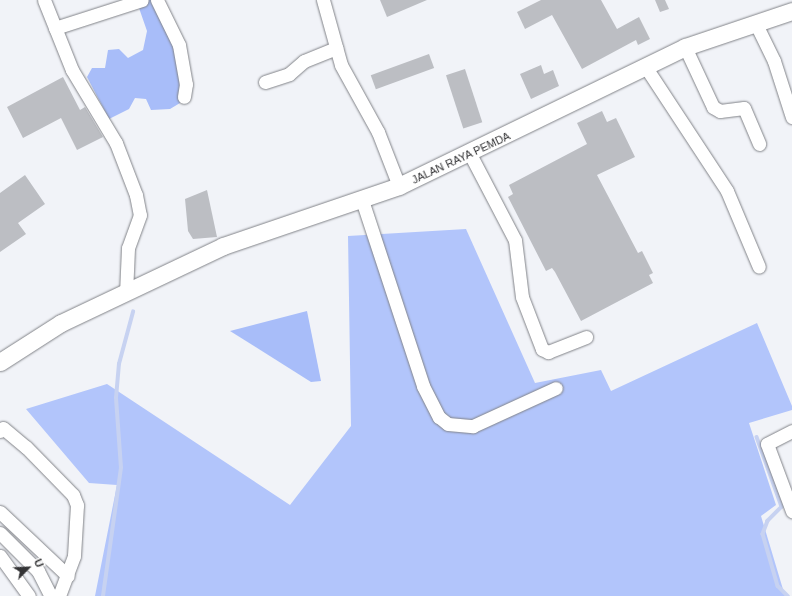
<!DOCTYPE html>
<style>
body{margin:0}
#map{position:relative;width:792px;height:596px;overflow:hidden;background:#f1f3f8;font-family:Helvetica,sans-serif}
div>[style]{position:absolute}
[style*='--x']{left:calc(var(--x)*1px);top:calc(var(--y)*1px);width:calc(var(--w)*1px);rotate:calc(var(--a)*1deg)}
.green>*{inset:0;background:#b2c5fb}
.forest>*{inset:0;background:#a8bdf9}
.stream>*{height:3.5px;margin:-1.75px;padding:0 1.75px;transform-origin:1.75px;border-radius:1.75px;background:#c7d2f1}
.building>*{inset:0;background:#bcbec3;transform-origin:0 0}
.roads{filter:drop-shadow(0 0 1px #818388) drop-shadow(0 0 1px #818388)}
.minor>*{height:13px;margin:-6.5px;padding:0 6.5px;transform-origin:6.5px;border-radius:6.5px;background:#fff}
.major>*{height:17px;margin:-8.5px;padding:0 8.5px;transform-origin:8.5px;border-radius:8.5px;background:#fff}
span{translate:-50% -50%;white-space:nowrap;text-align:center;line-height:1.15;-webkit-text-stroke:3px #fff;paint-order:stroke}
.street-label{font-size:11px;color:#333335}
.north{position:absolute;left:8px;top:548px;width:40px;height:40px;-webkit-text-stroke:3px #fff;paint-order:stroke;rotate:66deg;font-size:11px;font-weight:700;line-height:16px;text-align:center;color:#333335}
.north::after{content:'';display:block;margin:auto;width:14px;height:18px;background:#333335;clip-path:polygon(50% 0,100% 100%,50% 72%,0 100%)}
</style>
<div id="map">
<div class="green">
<i style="clip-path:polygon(466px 229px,535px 383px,601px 370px,611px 391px,757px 323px,792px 406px,792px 410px,749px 423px,776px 505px,761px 516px,785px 596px,95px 596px,117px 485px,89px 483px,26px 409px,107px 384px,290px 505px,351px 426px,348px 236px)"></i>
</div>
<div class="forest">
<i style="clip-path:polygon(144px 0,154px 0,160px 10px,185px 81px,180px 103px,170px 109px,151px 110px,146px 99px,135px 98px,129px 109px,109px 119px,87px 77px,92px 68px,105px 68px,108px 50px,119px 49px,128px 58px,143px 50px,147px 31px,139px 8px)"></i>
<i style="clip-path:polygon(307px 311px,321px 381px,311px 382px,230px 331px)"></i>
</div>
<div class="stream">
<i style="--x:757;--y:437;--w:74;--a:70.3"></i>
<i style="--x:782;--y:507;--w:20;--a:135"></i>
<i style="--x:768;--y:521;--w:14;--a:111"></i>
<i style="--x:763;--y:534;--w:54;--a:73.9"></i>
<i style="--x:778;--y:586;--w:14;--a:45"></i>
<i style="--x:103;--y:596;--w:129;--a:-82"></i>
<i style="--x:121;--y:468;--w:70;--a:-94.1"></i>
<i style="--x:116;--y:398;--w:34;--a:-85"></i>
<i style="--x:119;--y:364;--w:54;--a:-74.9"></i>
</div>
<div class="building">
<i style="clip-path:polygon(380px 0,427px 0,387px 17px)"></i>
<i style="clip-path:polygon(541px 0,601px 0,617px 29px,639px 17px,650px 39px,638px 45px,636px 40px,582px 69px,552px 15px,525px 29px,517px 12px)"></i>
<i style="clip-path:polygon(655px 0,665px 0,669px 9px,660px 12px)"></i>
<i style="left:429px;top:54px;width:15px;height:62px;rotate:70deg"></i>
<i style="clip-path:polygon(541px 65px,544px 74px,553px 70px,559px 86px,531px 99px,520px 74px)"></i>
<i style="left:465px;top:69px;width:56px;height:20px;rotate:72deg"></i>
<i style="clip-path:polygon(63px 77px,80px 110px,85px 107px,103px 137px,77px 150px,61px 118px,23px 138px,7px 107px)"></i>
<i style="clip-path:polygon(602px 111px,607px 122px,616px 118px,635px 157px,597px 175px,638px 253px,642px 251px,653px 273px,649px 275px,653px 283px,581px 321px,555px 272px,552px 268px,546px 271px,508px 197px,513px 194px,509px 185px,587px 144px,577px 123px)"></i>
<i style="clip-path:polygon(25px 175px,45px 204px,18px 223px,26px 234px,0 252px,0 193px)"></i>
<i style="clip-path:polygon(207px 190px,217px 237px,193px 239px,188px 231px,185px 199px)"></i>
</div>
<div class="roads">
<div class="minor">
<i style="--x:44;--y:0;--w:75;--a:68.2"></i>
<i style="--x:72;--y:70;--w:85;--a:58.9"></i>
<i style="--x:116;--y:143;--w:56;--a:69"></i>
<i style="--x:136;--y:195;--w:20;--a:79"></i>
<i style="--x:140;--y:215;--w:35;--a:110"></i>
<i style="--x:128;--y:248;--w:45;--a:92.5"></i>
<i style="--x:157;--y:0;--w:50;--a:63.9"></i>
<i style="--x:179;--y:45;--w:40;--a:80"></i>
<i style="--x:186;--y:84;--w:13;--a:99"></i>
<i style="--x:323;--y:0;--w:67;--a:74.5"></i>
<i style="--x:341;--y:65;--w:77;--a:61.1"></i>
<i style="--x:378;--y:132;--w:58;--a:68.7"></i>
<i style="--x:755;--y:22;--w:43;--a:64"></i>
<i style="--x:774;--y:61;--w:59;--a:72.2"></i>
<i style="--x:55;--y:28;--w:91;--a:-17.8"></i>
<i style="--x:685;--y:47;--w:66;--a:65"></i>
<i style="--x:713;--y:107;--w:8;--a:30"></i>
<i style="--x:720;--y:111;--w:24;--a:-7"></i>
<i style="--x:744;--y:108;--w:39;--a:67"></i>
<i style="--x:645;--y:66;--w:149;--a:56.7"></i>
<i style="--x:727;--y:191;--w:82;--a:67.2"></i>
<i style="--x:265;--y:82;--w:25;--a:-18"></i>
<i style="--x:289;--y:74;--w:20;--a:-41"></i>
<i style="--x:304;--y:61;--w:35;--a:-22"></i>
<i style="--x:470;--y:154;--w:97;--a:62.4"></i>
<i style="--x:515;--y:240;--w:57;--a:83"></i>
<i style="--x:522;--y:297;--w:56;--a:69"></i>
<i style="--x:542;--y:349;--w:7;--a:27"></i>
<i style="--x:548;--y:352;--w:41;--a:-21.5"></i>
<i style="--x:362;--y:200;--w:196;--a:71.8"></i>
<i style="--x:423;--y:386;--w:35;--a:63"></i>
<i style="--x:439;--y:417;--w:11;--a:38"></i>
<i style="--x:448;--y:424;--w:25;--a:5"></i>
<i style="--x:473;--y:426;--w:91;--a:-24.6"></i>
<i style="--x:0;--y:431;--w:4;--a:-45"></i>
<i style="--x:3;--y:428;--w:30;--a:40"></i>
<i style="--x:26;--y:447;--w:67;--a:45.6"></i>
<i style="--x:73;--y:495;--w:11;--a:68"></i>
<i style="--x:77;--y:505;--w:51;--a:93.4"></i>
<i style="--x:74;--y:556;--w:43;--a:110.6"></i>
<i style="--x:792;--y:431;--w:28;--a:153"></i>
<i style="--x:767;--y:444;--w:72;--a:69.5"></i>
<i style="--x:0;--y:512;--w:93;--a:43.3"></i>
<i style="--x:0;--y:533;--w:54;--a:45"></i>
<i style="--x:38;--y:571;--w:28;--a:63"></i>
<i style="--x:0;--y:556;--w:49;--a:54.1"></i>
</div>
<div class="major">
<i style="--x:0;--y:362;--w:72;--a:-32.6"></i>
<i style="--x:61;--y:323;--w:179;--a:-25.4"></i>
<i style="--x:223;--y:246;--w:186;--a:-18.8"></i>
<i style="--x:399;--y:186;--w:318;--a:-25.9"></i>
<i style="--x:685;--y:47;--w:113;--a:-18.6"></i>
</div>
</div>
<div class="street-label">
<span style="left:461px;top:158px;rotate:-25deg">JALAN RAYA PEMDA</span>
</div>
<div class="north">U</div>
</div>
